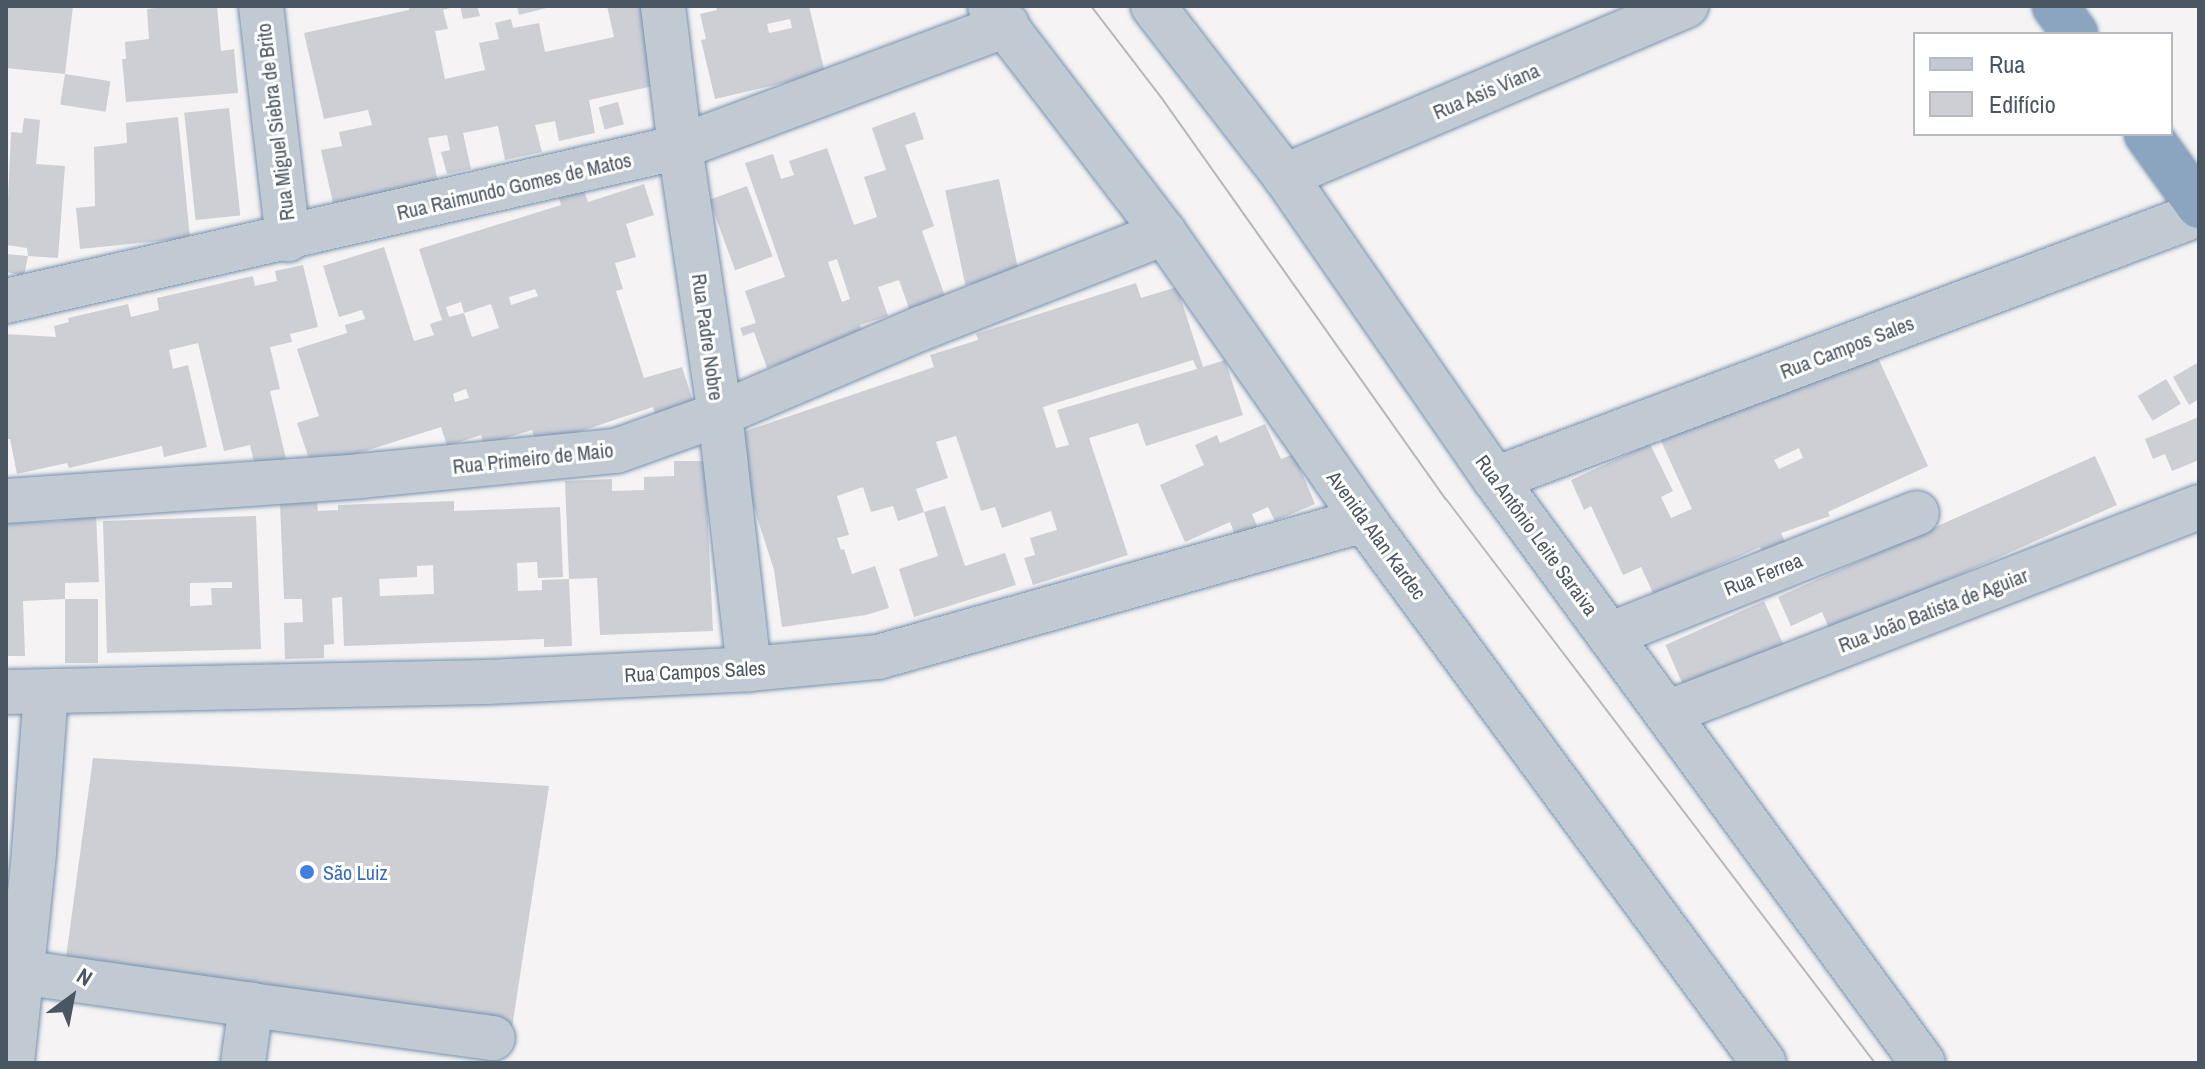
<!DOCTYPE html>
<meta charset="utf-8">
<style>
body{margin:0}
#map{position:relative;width:2205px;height:1069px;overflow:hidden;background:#f5f3f3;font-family:"Archivo Narrow",sans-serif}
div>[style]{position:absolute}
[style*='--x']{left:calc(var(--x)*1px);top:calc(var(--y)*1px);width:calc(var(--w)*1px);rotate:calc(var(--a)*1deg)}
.building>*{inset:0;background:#cdcfd5;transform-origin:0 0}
.roads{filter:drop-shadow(0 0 2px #7690ad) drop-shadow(0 0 2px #7690ad)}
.minor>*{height:44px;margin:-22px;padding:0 22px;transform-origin:22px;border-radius:22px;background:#c1cad2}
.highway>*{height:44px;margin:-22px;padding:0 22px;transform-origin:22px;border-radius:22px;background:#8ba5c1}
.tram>*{height:2px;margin:-1px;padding:0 1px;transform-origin:1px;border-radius:1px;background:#b5b8bd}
.dots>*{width:22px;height:22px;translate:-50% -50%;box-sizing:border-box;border:4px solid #fff;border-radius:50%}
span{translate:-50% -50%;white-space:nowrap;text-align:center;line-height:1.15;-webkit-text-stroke:6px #fff;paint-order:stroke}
.street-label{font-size:20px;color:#4a5661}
.shop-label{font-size:20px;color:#366cbe}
.left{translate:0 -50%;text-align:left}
.frame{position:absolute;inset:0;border:8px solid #4a5661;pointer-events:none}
.legend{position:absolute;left:1913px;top:32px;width:260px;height:104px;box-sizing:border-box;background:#fff;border:2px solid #b7bbc0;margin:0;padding:10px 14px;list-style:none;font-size:24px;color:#4a5661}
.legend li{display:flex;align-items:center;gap:16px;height:40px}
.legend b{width:40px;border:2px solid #b7bbc0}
.north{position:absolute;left:32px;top:957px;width:80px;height:80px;-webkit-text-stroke:6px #fff;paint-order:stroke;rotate:32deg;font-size:22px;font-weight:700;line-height:32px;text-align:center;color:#4a5661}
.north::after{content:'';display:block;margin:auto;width:28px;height:36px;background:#4a5661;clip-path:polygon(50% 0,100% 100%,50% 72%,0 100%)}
</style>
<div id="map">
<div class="building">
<i style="clip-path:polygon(6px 6px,73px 6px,65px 74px,6px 68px)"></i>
<i style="clip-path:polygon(174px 6px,217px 6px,221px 51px,234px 49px,238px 93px,126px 102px,122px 59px,126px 59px,125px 42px,149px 39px,147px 9px)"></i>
<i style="clip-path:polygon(409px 6px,457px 6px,443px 10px,448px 29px,435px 31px,445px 79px,485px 70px,479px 43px,499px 39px,495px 23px,511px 19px,513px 28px,539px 23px,545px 52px,614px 37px,607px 6px,640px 6px,658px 85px,589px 100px,595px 133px,559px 141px,555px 121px,535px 125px,542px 152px,505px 160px,498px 126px,463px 133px,471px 169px,447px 174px,441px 152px,450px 150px,447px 135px,428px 138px,438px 181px,333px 203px,321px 150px,342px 146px,339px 132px,372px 125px,368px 110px,324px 119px,304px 33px,409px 10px)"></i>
<i style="clip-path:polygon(460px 6px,477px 6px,480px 16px,463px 19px)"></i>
<i style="clip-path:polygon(517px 6px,550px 6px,550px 7px,519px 15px)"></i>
<i style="clip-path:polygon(evenodd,716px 6px,809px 6px,825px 73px,715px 99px,701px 40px,706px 39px,700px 14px,717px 10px,716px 6px,790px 19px,792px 28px,769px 33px,767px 24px,790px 19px)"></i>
<i style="left:65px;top:74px;width:46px;height:31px;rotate:9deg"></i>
<i style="left:618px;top:102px;width:23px;height:20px;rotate:75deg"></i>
<i style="left:229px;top:108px;width:108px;height:45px;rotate:84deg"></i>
<i style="clip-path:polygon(evenodd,915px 112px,924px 139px,905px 145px,934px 226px,922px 231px,947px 302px,911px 314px,899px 280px,878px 287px,888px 316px,860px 325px,863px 336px,767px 368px,754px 332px,743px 336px,740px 328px,756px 323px,745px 291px,785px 277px,745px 163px,773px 154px,781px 179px,794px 175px,789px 161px,827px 148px,854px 225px,877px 217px,864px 177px,886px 170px,872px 128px,915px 112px,837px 259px,850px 299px,842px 302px,828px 262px,837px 259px)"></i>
<i style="clip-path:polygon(178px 117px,190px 238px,80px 249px,76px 208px,95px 206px,94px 147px,127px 143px,126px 123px)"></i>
<i style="clip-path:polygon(24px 118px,40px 120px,36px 164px,65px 166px,58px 258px,28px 256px,27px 248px,6px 245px,11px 132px,22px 133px)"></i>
<i style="left:999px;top:179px;width:97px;height:55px;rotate:78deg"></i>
<i style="clip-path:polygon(evenodd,644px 184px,654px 215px,626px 224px,636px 257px,615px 263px,623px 289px,616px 291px,644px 378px,682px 367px,696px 411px,658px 423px,653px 407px,537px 446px,532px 430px,484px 445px,481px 435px,447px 446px,441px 427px,312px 468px,297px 423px,319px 416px,297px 349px,347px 333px,345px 325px,365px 319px,362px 310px,339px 317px,323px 266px,384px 247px,414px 341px,434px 335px,430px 324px,442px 320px,419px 249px,561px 205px,559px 198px,584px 191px,588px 202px,644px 184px,535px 289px,538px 296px,511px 305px,509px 297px,535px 289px,644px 184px,461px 302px,464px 313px,491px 304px,499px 328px,472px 337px,464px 313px,449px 317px,446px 307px,461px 302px,644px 184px,466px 389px,469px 398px,455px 402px,453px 394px,466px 389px)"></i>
<i style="left:747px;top:186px;width:75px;height:40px;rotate:70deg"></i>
<i style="clip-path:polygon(6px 254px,28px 256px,24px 276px,6px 272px)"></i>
<i style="clip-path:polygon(303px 265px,318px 327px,290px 334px,292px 342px,270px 347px,280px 389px,270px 391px,286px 459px,255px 466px,250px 445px,224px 451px,198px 343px,169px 350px,173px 369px,188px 365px,207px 447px,164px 457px,162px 446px,69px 468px,67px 463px,17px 474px,10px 439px,6px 439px,6px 334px,56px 337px,54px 326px,69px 322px,68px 318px,128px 304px,131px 317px,159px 310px,157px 298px,253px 276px,255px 286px,277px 281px,275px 271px)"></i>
<i style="clip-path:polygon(evenodd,1136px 283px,1141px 298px,1177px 287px,1203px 367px,1225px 360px,1243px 415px,1146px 446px,1138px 423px,1089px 438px,1128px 555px,1033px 585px,1024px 558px,1035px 555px,1030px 538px,1057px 530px,1051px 511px,1002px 528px,995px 507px,981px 511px,956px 436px,936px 442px,948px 478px,916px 489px,924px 512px,898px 521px,893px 506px,871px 512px,863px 487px,837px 496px,849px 535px,837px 538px,841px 550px,844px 549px,852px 574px,875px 566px,889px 608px,866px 615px,782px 627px,774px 570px,731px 436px,934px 367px,930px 355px,978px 340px,976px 334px,1136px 283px,1193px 360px,1197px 369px,1057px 410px,1069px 445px,1056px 448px,1043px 407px,1193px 360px)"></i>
<i style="clip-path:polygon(evenodd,1872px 345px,1928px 466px,1828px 512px,1830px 516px,1781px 533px,1787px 546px,1764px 557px,1760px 547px,1654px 595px,1641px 567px,1623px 575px,1591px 506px,1584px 510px,1571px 480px,1650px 444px,1673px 491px,1661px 497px,1671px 518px,1692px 509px,1661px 441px,1872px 345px,1799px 448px,1803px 458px,1779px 469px,1774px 460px,1799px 448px)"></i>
<i style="clip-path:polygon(2199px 362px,2199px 399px,2189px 405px,2173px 377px)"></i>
<i style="left:2166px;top:379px;width:29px;height:33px;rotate:59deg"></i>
<i style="clip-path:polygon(2199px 417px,2199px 460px,2172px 471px,2165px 454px,2153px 459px,2145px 439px)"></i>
<i style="clip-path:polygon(1265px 424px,1281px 459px,1294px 454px,1315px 504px,1275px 521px,1268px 507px,1252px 514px,1258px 528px,1236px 538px,1230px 522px,1185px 542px,1160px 485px,1204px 465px,1195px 445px,1217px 435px,1220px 443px)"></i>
<i style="clip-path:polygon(2095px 456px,2117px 505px,1861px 618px,1834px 640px,1822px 612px,1791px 626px,1778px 597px)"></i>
<i style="clip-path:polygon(674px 461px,705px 461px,713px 631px,600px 635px,597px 578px,569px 579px,565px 481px,612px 479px,612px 491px,644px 490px,644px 477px,674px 476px)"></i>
<i style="clip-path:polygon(evenodd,454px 501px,454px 511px,560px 507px,563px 577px,538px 578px,537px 562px,517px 563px,518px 591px,542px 590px,542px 580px,569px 579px,572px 646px,544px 647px,544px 639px,344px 646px,342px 597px,332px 598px,334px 644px,324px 645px,324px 658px,285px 659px,284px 623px,303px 622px,302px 599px,284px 599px,280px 504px,317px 502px,318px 511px,338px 510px,338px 505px,454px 501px,433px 565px,434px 594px,380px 596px,379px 579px,417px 577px,417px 566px,433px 565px)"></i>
<i style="clip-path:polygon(945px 506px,965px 566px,1005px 553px,1016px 585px,914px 617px,899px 569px,938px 556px,924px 512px)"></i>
<i style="clip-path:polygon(96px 514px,99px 582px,65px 583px,65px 599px,23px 601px,25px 656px,6px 656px,6px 523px,63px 521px,63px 515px)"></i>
<i style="clip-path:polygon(evenodd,256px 516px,261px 649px,107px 653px,103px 521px,256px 516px,232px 582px,232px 588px,211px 588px,212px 605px,190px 606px,190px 583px,232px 582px)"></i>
<i style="left:65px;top:599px;width:33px;height:64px"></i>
<i style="left:1764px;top:601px;width:52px;height:108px;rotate:66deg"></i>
<i style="clip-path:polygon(93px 758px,549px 786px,512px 1028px,66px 958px)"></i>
</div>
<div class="roads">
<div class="minor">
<i style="--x:261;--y:6;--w:235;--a:83.4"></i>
<i style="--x:663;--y:6;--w:142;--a:83.1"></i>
<i style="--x:680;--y:147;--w:270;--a:81.5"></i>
<i style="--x:720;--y:414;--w:257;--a:83.5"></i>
<i style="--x:990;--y:6;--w:286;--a:52.5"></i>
<i style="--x:1164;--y:233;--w:350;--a:55.1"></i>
<i style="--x:1364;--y:520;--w:674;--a:53.62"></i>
<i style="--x:1153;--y:6;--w:215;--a:52.2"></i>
<i style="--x:1285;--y:176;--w:369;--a:55.3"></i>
<i style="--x:1495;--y:479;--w:724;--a:53.76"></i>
<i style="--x:1285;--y:176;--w:436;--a:-23"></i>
<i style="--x:6;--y:301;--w:691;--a:-12.87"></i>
<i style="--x:680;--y:147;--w:349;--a:-20.5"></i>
<i style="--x:1495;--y:479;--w:752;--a:-20.63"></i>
<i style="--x:6;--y:501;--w:355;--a:-4"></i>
<i style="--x:360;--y:476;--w:257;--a:-5.6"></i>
<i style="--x:616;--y:451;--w:110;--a:-19.6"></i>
<i style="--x:720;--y:414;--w:220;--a:-23.1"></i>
<i style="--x:922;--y:328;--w:260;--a:-21.4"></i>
<i style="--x:1609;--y:635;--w:331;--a:-21.6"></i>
<i style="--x:6;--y:692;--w:480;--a:-1.2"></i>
<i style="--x:486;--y:682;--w:263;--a:-2.8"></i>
<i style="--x:749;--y:669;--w:130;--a:-5.3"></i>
<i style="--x:878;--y:657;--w:505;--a:-15.74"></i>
<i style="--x:1667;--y:713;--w:570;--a:-21.17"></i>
<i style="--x:6;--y:970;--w:247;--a:8.1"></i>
<i style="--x:12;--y:1063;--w:212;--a:-84"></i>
<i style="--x:34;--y:852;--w:160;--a:-85.7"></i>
<i style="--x:243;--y:1063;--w:59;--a:-82.1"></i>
<i style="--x:251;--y:1005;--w:244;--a:7.8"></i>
</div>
<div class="highway">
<i style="--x:2055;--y:6;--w:34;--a:54"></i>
<i style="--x:2147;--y:134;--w:89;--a:54.2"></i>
</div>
</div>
<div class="tram">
<i style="--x:1091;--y:6;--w:118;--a:52.5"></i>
<i style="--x:1163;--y:100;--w:489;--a:54.7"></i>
<i style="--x:1446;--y:499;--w:709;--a:52.74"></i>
</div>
<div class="dots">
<i style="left:307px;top:872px;background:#3f7fe0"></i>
</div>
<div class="street-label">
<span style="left:1486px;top:91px;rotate:-23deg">Rua Asis Viana</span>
<span style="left:275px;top:122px;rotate:-97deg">Rua Miguel Siebra de Brito</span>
<span style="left:514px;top:186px;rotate:-13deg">Rua Raimundo Gomes de Matos</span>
<span style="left:708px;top:337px;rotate:82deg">Rua Padre Nobre</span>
<span style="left:1847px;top:347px;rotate:-21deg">Rua Campos Sales</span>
<span style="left:533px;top:458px;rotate:-6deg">Rua Primeiro de Maio</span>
<span style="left:1377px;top:535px;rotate:54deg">Avenida Alan Kardec</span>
<span style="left:1537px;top:535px;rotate:54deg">Rua Antônio Leite Saraiva</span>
<span style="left:1763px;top:574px;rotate:-22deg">Rua Ferrea</span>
<span style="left:1933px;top:610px;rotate:-21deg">Rua João Batista de Aguiar</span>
<span style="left:695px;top:671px;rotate:-3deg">Rua Campos Sales</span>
</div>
<div class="shop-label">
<span class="left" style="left:323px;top:872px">São Luiz</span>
</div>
<div class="frame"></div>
<ul class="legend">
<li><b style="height:10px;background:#c1cad2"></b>Rua</li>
<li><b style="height:22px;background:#cdcfd5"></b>Edifício</li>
</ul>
<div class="north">N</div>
</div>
